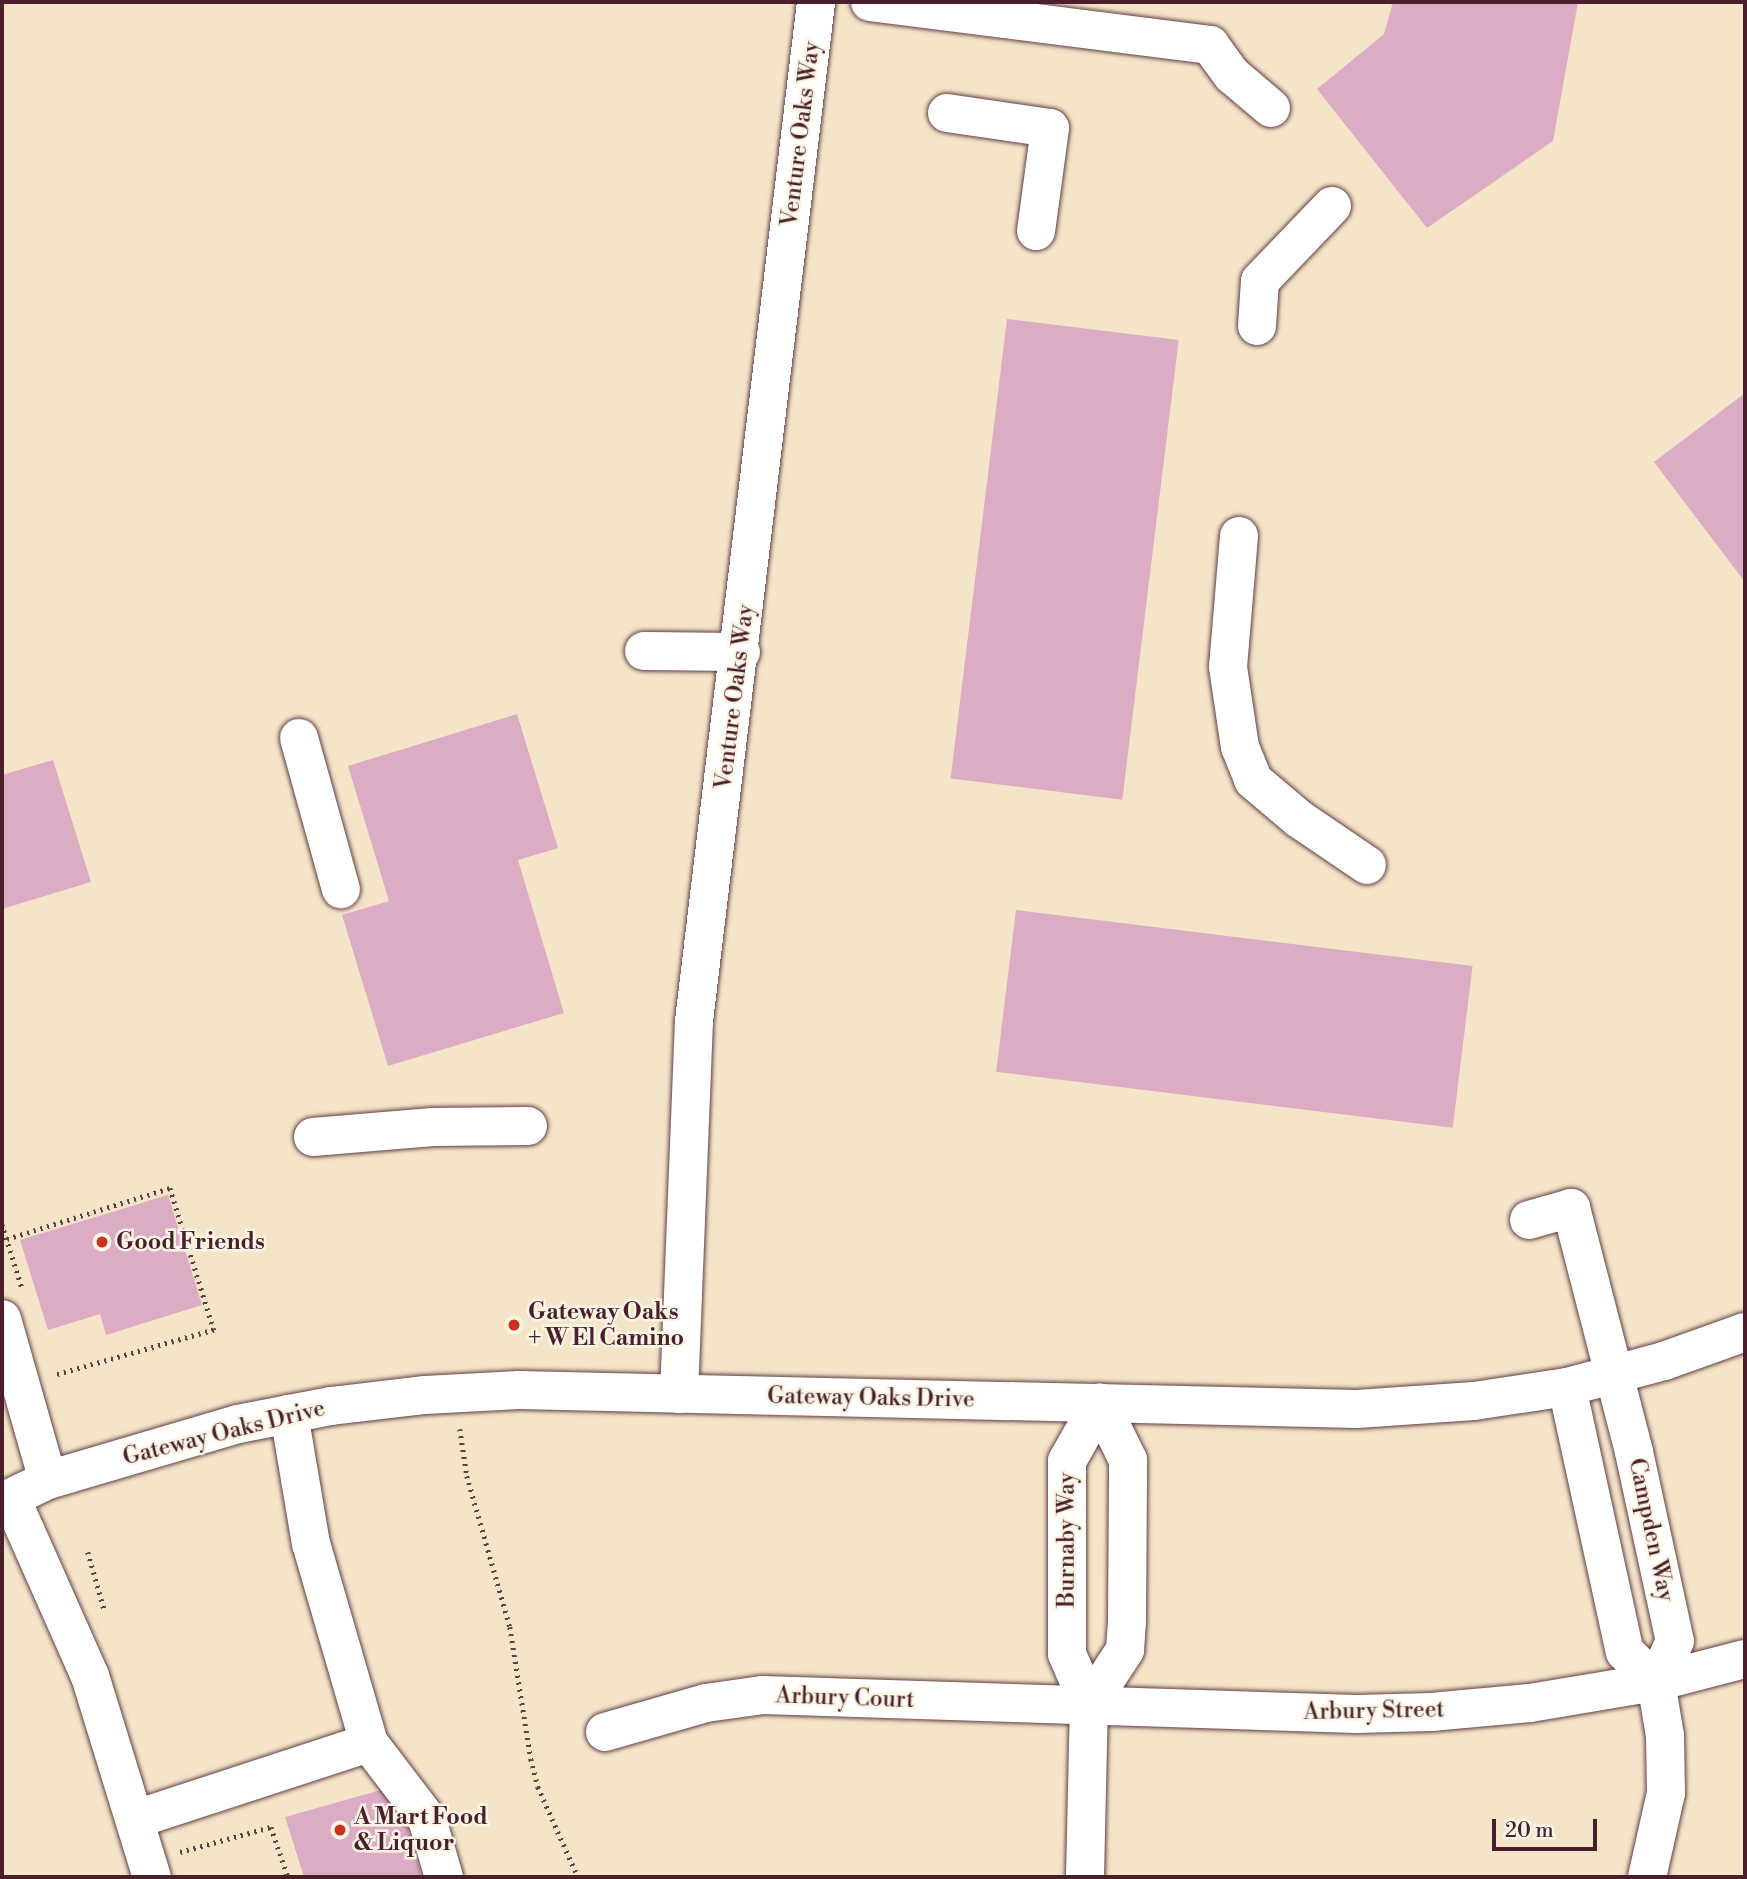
<!DOCTYPE html>
<style>
body{margin:0}
#map{position:relative;width:1747px;height:1879px;overflow:hidden;background:#f4e5c9;font-family:"Libre Bodoni",serif}
div>[style]{position:absolute}
[style*='--x']{left:calc(var(--x)*1px);top:calc(var(--y)*1px);width:calc(var(--w)*1px);rotate:calc(var(--a)*1deg)}
.building>*{inset:0;background:#dcacc5;transform-origin:0 0}
.path>*{height:4.5px;margin-top:-2.25px;transform-origin:0;background:repeating-linear-gradient(90deg,#643d43 0 2px,transparent 0 7px)}
.roads{filter:drop-shadow(0 0 2px #643d43) drop-shadow(0 0 2px #643d43)}
.minor>*{height:38px;margin:-19px;padding:0 19px;transform-origin:19px;border-radius:19px;background:#fff}
.dots>*{width:19px;height:19px;translate:-50% -50%;box-sizing:border-box;border:4px solid #fcf5e5;border-radius:50%}
span{translate:-50% -50%;white-space:nowrap;text-align:center;line-height:1.15;-webkit-text-stroke:5px #fcf5e5;paint-order:stroke}
.street-label{font-size:23px;color:#4a1f2b}
.poi-label{font-size:23px;color:#4a1f2b;font-weight:700}
.left{translate:0 -50%;text-align:left}
.frame{position:absolute;inset:0;border:4px solid #4a1f2b;pointer-events:none}
.scale{position:absolute;left:1492px;top:1819px;width:105px;height:32px;box-sizing:border-box;border:4px solid #4a1f2b;border-top:0;padding-left:9px;font-size:21px;line-height:24px;white-space:nowrap;color:#4a1f2b;-webkit-text-stroke:5px #fcf5e5;paint-order:stroke}
</style>
<div id="map">
<div class="building">
<i style="clip-path:polygon(1393px 2px,1578px 2px,1553px 141px,1427px 228px,1317px 89px,1384px 34px)"></i>
<i style="left:1007px;top:319px;width:173px;height:463px;rotate:7deg"></i>
<i style="clip-path:polygon(1745px 393px,1745px 582px,1654px 462px)"></i>
<i style="clip-path:polygon(517px 714px,558px 848px,518px 860px,564px 1013px,388px 1066px,342px 915px,389px 901px,348px 766px)"></i>
<i style="clip-path:polygon(53px 760px,91px 882px,2px 909px,2px 775px)"></i>
<i style="left:1016px;top:910px;width:460px;height:163px;rotate:7deg"></i>
<i style="clip-path:polygon(168px 1195px,202px 1305px,106px 1335px,100px 1314px,48px 1330px,20px 1240px)"></i>
<i style="clip-path:polygon(395px 1786px,422px 1877px,304px 1877px,285px 1817px)"></i>
</div>
<div class="path">
<i style="--x:2;--y:1224;--w:67;--a:72.6"></i>
<i style="--x:7;--y:1239;--w:171;--a:-17.4"></i>
<i style="--x:170;--y:1188;--w:149;--a:72.8"></i>
<i style="--x:214;--y:1330;--w:164;--a:164.1"></i>
<i style="--x:460;--y:1429;--w:48;--a:81.5"></i>
<i style="--x:467;--y:1476;--w:157;--a:74.1"></i>
<i style="--x:510;--y:1627;--w:134;--a:81"></i>
<i style="--x:531;--y:1759;--w:29;--a:76"></i>
<i style="--x:538;--y:1787;--w:98;--a:66"></i>
<i style="--x:88;--y:1552;--w:62;--a:74.2"></i>
<i style="--x:180;--y:1852;--w:94;--a:-15.4"></i>
<i style="--x:271;--y:1827;--w:53;--a:71.2"></i>
</div>
<div class="roads">
<div class="minor">
<i style="--x:870;--y:2;--w:343;--a:7.2"></i>
<i style="--x:1210;--y:45;--w:37;--a:54"></i>
<i style="--x:1232;--y:75;--w:51;--a:40.2"></i>
<i style="--x:947;--y:113;--w:104;--a:8.3"></i>
<i style="--x:1050;--y:128;--w:104;--a:97.7"></i>
<i style="--x:1257;--y:326;--w:45;--a:-86.2"></i>
<i style="--x:1260;--y:281;--w:104;--a:-46.2"></i>
<i style="--x:1239;--y:536;--w:131;--a:94.8"></i>
<i style="--x:1228;--y:667;--w:81;--a:81.5"></i>
<i style="--x:1240;--y:747;--w:35;--a:68"></i>
<i style="--x:1253;--y:780;--w:60;--a:40.3"></i>
<i style="--x:1299;--y:819;--w:82;--a:34.1"></i>
<i style="--x:644;--y:651;--w:97;--a:0.6"></i>
<i style="--x:299;--y:738;--w:157;--a:74.5"></i>
<i style="--x:313;--y:1137;--w:120;--a:-4.8"></i>
<i style="--x:433;--y:1127;--w:95;--a:-0.6"></i>
<i style="--x:1529;--y:1220;--w:44;--a:-15.9"></i>
<i style="--x:1571;--y:1208;--w:252;--a:75.5"></i>
<i style="--x:1634;--y:1452;--w:193;--a:77.8"></i>
<i style="--x:1675;--y:1641;--w:45;--a:114.9"></i>
<i style="--x:1656;--y:1682;--w:55;--a:80.5"></i>
<i style="--x:1665;--y:1736;--w:57;--a:89"></i>
<i style="--x:1666;--y:1793;--w:86;--a:102.7"></i>
<i style="--x:2;--y:1319;--w:167;--a:74.1"></i>
<i style="--x:1567;--y:1387;--w:271;--a:77.7"></i>
<i style="--x:1625;--y:1652;--w:43;--a:44.1"></i>
<i style="--x:679;--y:1394;--w:373;--a:-87.7"></i>
<i style="--x:694;--y:1021;--w:1026;--a:-83.17"></i>
<i style="--x:11;--y:1498;--w:195;--a:66.1"></i>
<i style="--x:90;--y:1676;--w:210;--a:72.9"></i>
<i style="--x:2;--y:1502;--w:51;--a:-25.6"></i>
<i style="--x:48;--y:1480;--w:198;--a:-16.4"></i>
<i style="--x:238;--y:1424;--w:95;--a:-11"></i>
<i style="--x:331;--y:1406;--w:95;--a:-6.7"></i>
<i style="--x:425;--y:1395;--w:94;--a:-3"></i>
<i style="--x:519;--y:1390;--w:838;--a:1.3"></i>
<i style="--x:1357;--y:1409;--w:117;--a:-3.9"></i>
<i style="--x:1474;--y:1401;--w:94;--a:-8.6"></i>
<i style="--x:1567;--y:1387;--w:100;--a:-15"></i>
<i style="--x:1664;--y:1361;--w:86;--a:-19.7"></i>
<i style="--x:1089;--y:1705;--w:66;--a:-56.8"></i>
<i style="--x:1125;--y:1650;--w:29;--a:-86"></i>
<i style="--x:1127;--y:1621;--w:161;--a:-89.6"></i>
<i style="--x:1128;--y:1460;--w:64;--a:-116.2"></i>
<i style="--x:605;--y:1732;--w:105;--a:-16"></i>
<i style="--x:706;--y:1703;--w:58;--a:-8"></i>
<i style="--x:763;--y:1695;--w:594;--a:1.83"></i>
<i style="--x:1357;--y:1714;--w:74;--a:-1.5"></i>
<i style="--x:1431;--y:1712;--w:99;--a:-5.2"></i>
<i style="--x:1530;--y:1703;--w:128;--a:-9.5"></i>
<i style="--x:1656;--y:1682;--w:92;--a:-14.5"></i>
<i style="--x:369;--y:1743;--w:96;--a:52.7"></i>
<i style="--x:427;--y:1819;--w:60;--a:73.7"></i>
<i style="--x:136;--y:1819;--w:245;--a:-18.1"></i>
<i style="--x:369;--y:1743;--w:207;--a:-106.2"></i>
<i style="--x:311;--y:1544;--w:132;--a:-99.6"></i>
<i style="--x:1085;--y:1877;--w:172;--a:-88.7"></i>
<i style="--x:1089;--y:1705;--w:56;--a:-113.3"></i>
<i style="--x:1067;--y:1654;--w:193;--a:-90"></i>
<i style="--x:1067;--y:1461;--w:67;--a:-60.4"></i>
</div>
</div>
<div class="dots">
<i style="left:102px;top:1242px;background:#c8321e"></i>
<i style="left:514px;top:1325px;background:#c8321e"></i>
<i style="left:340px;top:1830px;background:#c8321e"></i>
</div>
<div class="street-label">
<span style="left:801px;top:134px;rotate:-83deg">Venture Oaks Way</span>
<span style="left:735px;top:697px;rotate:-83deg">Venture Oaks Way</span>
<span style="left:871px;top:1398px;rotate:1deg">Gateway Oaks Drive</span>
<span style="left:224px;top:1433px;rotate:-14deg">Gateway Oaks Drive</span>
<span style="left:1651px;top:1530px;rotate:78deg">Campden Way</span>
<span style="left:1067px;top:1540px;rotate:-90deg">Burnaby Way</span>
<span style="left:845px;top:1698px;rotate:2deg">Arbury Court</span>
<span style="left:1374px;top:1711px;rotate:-1deg">Arbury Street</span>
</div>
<div class="poi-label">
<span class="left" style="left:116px;top:1242px">Good Friends</span>
<span class="left" style="left:528px;top:1325px">Gateway Oaks<br>+ W El Camino</span>
<span class="left" style="left:354px;top:1830px">A Mart Food<br>&amp; Liquor</span>
</div>
<div class="frame"></div>
<div class="scale">20 m</div>
</div>
